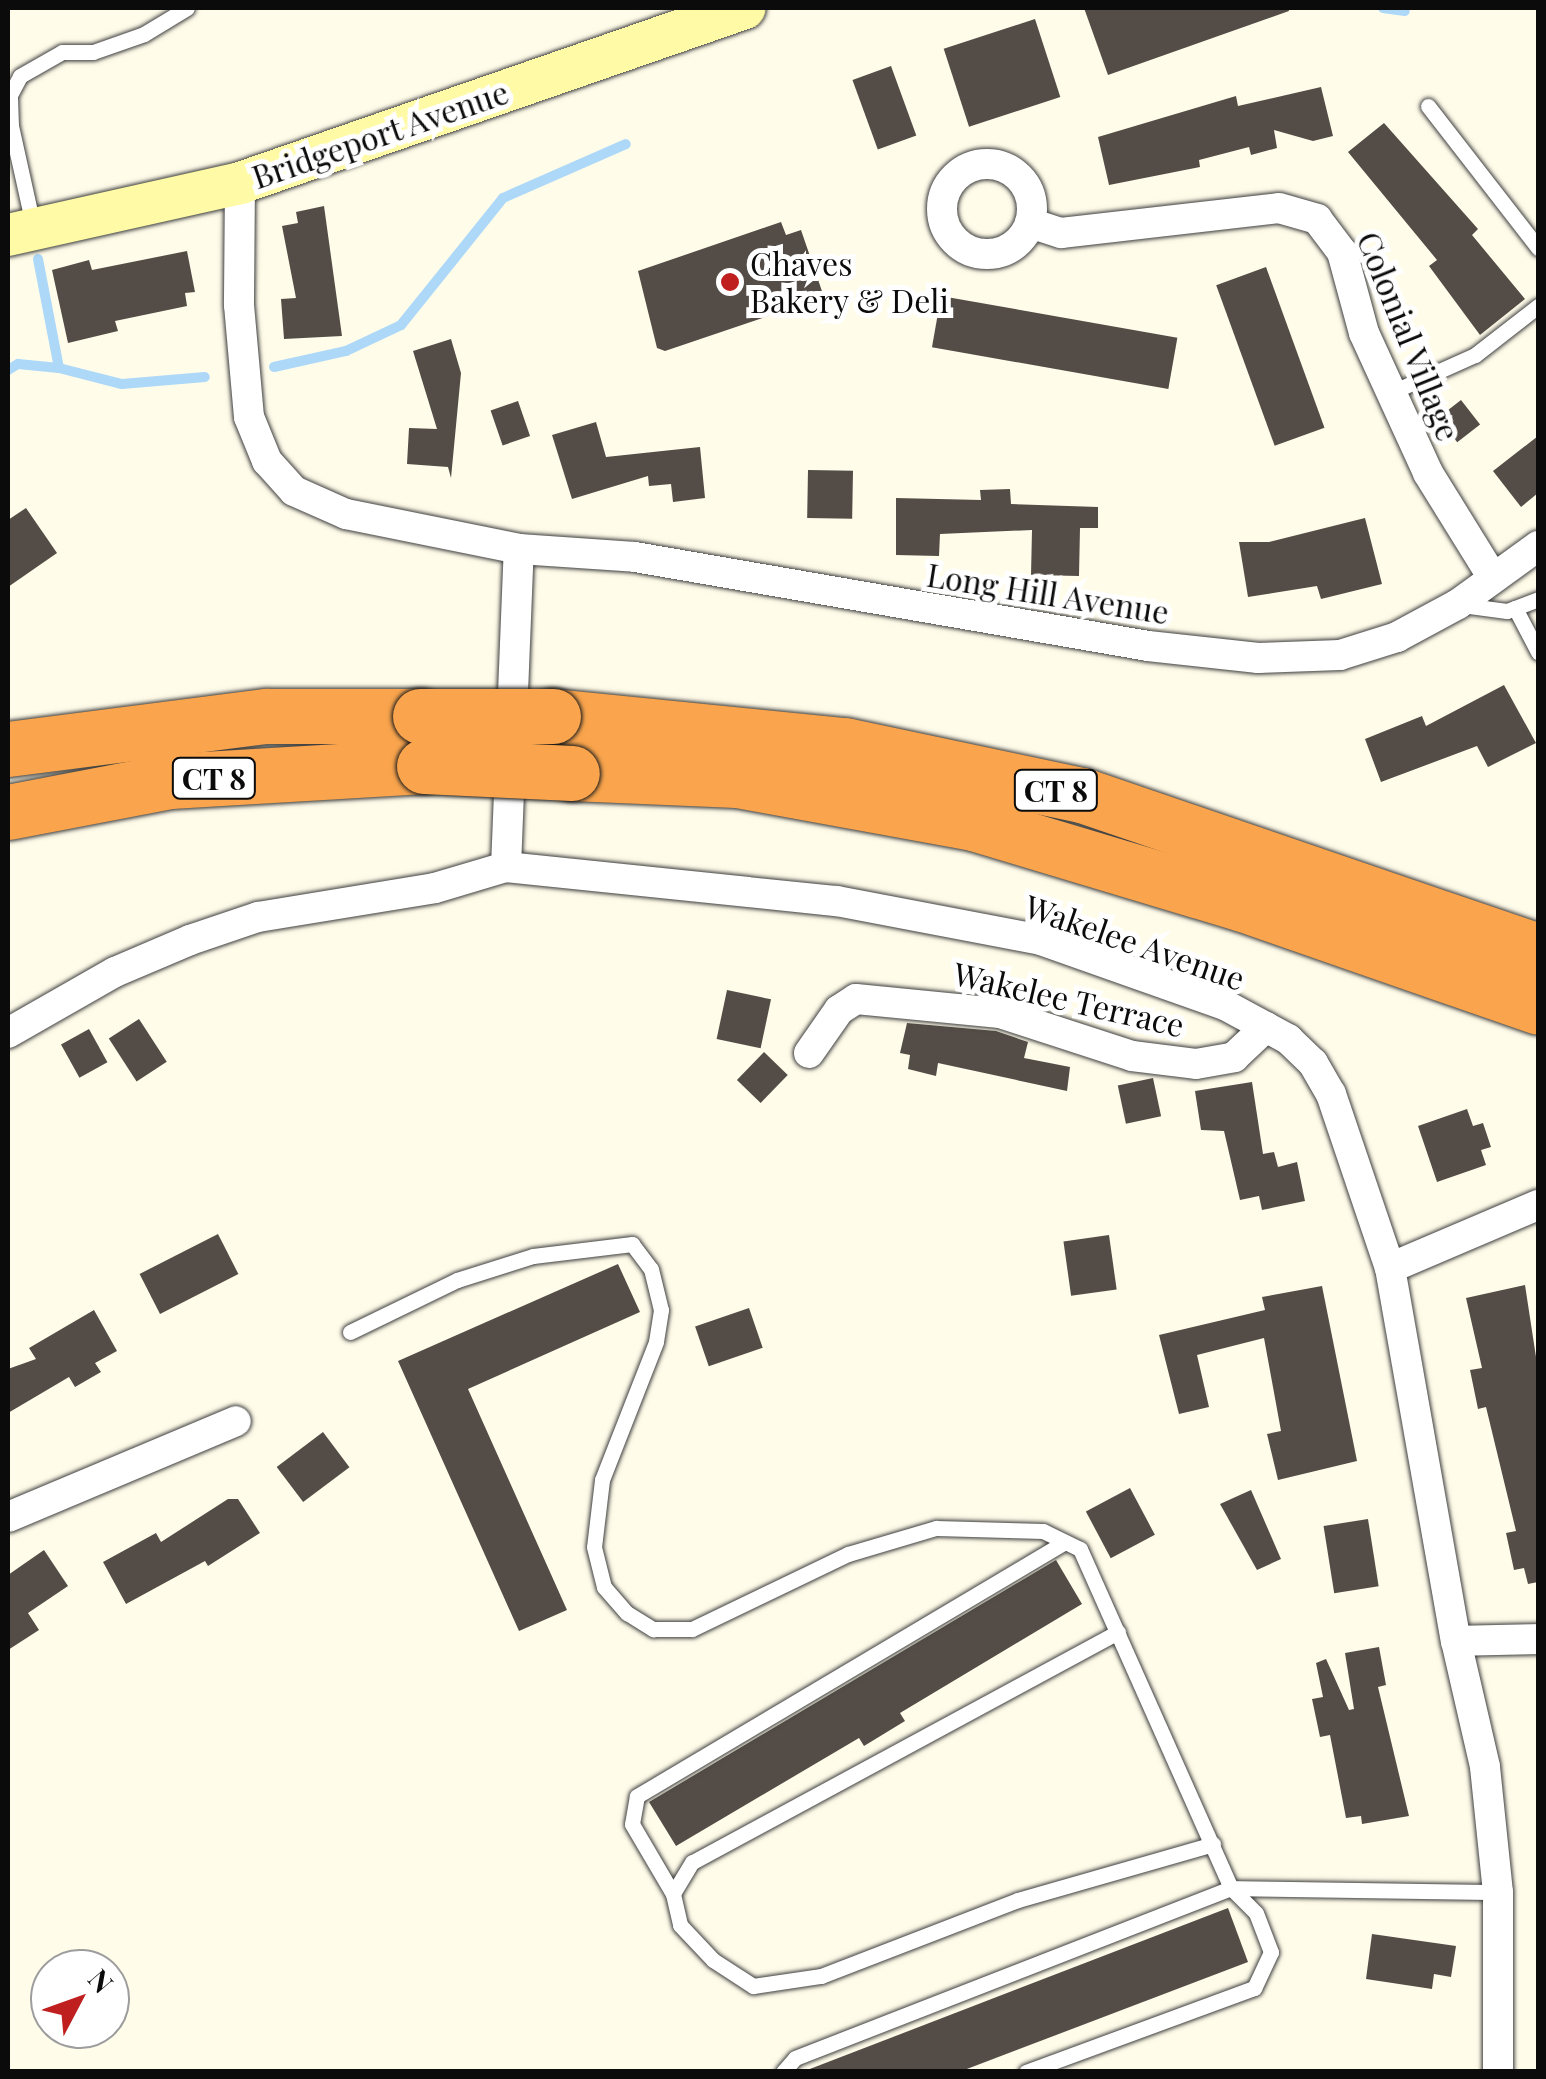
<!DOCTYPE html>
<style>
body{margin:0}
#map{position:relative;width:1546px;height:2079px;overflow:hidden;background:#fffcea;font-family:"Playfair Display",serif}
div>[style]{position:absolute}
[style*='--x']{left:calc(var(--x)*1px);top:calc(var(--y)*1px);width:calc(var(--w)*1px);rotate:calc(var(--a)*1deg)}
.stream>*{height:10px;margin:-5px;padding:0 5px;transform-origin:5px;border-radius:5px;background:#add8f8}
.building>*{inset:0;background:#544d47;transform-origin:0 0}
.roads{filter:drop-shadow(0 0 2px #3e3e3e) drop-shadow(0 0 2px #3e3e3e)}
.lane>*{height:15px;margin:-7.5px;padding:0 7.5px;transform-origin:7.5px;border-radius:7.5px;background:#fff}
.street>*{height:30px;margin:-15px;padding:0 15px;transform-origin:15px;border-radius:15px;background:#fff}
.street>.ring{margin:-15px;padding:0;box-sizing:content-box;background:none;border:30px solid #fff;border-radius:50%}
.secondary>*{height:42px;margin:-21px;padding:0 21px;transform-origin:21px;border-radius:21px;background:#fffaa5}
.highway>*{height:55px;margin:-27.5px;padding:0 27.5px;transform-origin:27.5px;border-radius:27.5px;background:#faa54d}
.bridges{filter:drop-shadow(0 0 2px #1c1c1c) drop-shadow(0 0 2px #1c1c1c)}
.highway-bridge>*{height:55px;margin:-27.5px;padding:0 27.5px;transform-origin:27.5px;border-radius:27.5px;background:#faa54d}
.dots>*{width:28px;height:28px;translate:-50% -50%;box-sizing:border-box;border:5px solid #fff;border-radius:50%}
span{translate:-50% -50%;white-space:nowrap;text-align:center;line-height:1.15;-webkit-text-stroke:10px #fff;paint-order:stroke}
.shield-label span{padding:2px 8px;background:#fff;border:2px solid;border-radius:8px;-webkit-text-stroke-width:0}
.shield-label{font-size:30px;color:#0b0b0b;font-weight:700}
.street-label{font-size:32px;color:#0b0b0b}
.poi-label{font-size:32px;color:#0b0b0b}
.left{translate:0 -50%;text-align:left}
.frame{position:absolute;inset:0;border:10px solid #0b0b0b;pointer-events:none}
.north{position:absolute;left:30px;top:1949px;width:100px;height:100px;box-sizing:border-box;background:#fff;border:2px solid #9d9d9d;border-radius:50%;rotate:49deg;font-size:28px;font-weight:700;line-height:40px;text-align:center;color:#0b0b0b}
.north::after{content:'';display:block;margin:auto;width:35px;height:45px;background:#bf201f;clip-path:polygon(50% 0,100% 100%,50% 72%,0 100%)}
</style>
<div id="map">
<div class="stream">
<i style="--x:1383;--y:8;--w:22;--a:8"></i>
<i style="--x:38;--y:259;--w:111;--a:79.1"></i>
<i style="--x:274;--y:367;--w:74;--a:-12.5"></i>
<i style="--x:346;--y:351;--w:61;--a:-25.3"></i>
<i style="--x:401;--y:325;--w:163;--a:-51.2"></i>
<i style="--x:503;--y:198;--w:134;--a:-23.7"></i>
<i style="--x:8;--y:370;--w:12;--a:-31"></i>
<i style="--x:18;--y:364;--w:41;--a:5.6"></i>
<i style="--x:59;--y:368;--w:65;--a:14.3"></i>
<i style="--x:122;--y:384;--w:83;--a:-4.8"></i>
</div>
<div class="building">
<i style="clip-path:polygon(1084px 8px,1288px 8px,1289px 11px,1108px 75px)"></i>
<i style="left:1035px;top:19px;width:82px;height:96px;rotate:72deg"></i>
<i style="left:891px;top:66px;width:74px;height:41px;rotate:70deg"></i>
<i style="clip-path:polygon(1321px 87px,1333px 136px,1313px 141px,1274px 130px,1277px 148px,1251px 155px,1249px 147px,1199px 160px,1200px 167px,1109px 185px,1098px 137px,1236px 96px,1238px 106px)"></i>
<i style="clip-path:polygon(1384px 123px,1478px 229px,1472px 235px,1525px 299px,1480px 335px,1429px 266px,1437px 260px,1348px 152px)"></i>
<i style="clip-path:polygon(324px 206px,342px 336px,284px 339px,281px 299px,296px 298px,282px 226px,298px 223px,296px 212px)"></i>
<i style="clip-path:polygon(781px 222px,786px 235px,801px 230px,824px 297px,665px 351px,657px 348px,638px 271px)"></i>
<i style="clip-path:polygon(187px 251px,195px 292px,185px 293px,187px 306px,115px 321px,118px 331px,68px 343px,52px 270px,89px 260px,92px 270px)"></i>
<i style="left:1266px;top:267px;width:171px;height:53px;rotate:70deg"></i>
<i style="left:941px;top:296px;width:240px;height:52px;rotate:10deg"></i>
<i style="clip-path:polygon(451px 339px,461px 373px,451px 478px,448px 467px,407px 464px,409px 428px,437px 429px,413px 351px)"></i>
<i style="left:1461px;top:400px;width:31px;height:29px;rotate:52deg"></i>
<i style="left:518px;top:401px;width:37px;height:29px;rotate:71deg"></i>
<i style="clip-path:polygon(596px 422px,606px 457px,700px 447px,705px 498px,673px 502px,671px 484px,649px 486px,648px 476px,572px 499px,552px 435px)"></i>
<i style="clip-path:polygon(1538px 436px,1538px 493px,1521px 507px,1493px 471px)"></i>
<i style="left:808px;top:470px;width:45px;height:48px;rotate:1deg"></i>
<i style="clip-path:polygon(1010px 489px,1011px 504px,1098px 507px,1098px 528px,1080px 528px,1079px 576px,1031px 575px,1032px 530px,940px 534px,939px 556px,896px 555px,896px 498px,981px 500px,980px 490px)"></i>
<i style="clip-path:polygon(26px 508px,57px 553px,8px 587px,8px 520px)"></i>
<i style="clip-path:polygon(1365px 518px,1382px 584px,1321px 599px,1317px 586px,1248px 597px,1239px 542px,1269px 542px)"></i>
<i style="clip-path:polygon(1504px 685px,1536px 743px,1488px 767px,1477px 746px,1381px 782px,1365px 739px,1422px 716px,1426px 726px)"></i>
<i style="left:727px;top:990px;width:45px;height:50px;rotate:12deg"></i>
<i style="left:139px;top:1019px;width:51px;height:36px;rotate:57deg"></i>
<i style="clip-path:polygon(907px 1023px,996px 1031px,1028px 1042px,1024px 1058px,1070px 1067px,1067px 1091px,938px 1063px,936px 1076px,908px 1069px,910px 1055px,900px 1053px)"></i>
<i style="left:89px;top:1029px;width:38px;height:32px;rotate:61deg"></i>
<i style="left:764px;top:1052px;width:33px;height:39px;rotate:44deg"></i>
<i style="left:1153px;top:1078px;width:39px;height:36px;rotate:78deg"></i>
<i style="clip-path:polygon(1252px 1082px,1263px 1154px,1274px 1152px,1278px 1167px,1297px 1162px,1305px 1201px,1262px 1210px,1259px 1196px,1240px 1200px,1224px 1131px,1201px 1130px,1195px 1091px)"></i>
<i style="clip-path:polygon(1467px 1109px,1473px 1126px,1483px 1123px,1491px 1147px,1481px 1150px,1486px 1165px,1437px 1182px,1418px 1126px)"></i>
<i style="left:218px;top:1234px;width:45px;height:88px;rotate:63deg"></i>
<i style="left:1109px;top:1235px;width:55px;height:46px;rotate:82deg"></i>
<i style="clip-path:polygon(618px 1264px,640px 1312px,468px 1389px,567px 1610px,519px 1631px,398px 1361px)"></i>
<i style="clip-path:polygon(1525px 1285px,1538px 1370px,1538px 1582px,1528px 1584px,1524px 1568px,1514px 1570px,1506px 1533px,1516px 1531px,1486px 1407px,1478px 1409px,1470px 1370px,1482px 1368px,1466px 1298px)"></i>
<i style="clip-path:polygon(1322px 1286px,1357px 1461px,1278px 1480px,1267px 1434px,1281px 1431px,1264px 1338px,1197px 1355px,1209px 1407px,1179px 1414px,1159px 1335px,1265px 1310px,1262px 1297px)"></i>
<i style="left:749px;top:1308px;width:42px;height:57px;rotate:71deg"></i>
<i style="clip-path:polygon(94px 1310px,117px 1351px,95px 1363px,101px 1372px,75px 1387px,69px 1377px,8px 1413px,8px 1369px,36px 1359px,29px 1348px)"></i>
<i style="left:323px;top:1432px;width:44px;height:58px;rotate:53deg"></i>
<i style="left:1130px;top:1488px;width:53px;height:50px;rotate:62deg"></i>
<i style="clip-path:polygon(1251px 1490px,1281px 1559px,1257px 1570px,1220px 1504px)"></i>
<i style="clip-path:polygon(228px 1499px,238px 1499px,260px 1533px,208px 1566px,205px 1561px,126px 1604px,103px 1562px,156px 1533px,161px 1542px)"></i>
<i style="left:1368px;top:1519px;width:68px;height:45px;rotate:81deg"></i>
<i style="clip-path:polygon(44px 1550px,68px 1586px,28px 1613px,39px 1630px,8px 1650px,8px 1575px)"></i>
<i style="clip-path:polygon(1056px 1560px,1082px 1604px,900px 1713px,905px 1721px,864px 1746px,859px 1738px,676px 1846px,649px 1802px)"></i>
<i style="clip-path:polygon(1379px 1647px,1386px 1685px,1378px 1687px,1409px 1816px,1362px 1824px,1361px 1816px,1346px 1818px,1330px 1735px,1320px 1737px,1312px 1699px,1323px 1697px,1316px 1663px,1326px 1659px,1349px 1710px,1354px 1709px,1345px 1653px)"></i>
<i style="clip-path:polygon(1228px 1908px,1248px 1962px,959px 2072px,802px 2072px)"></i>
<i style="clip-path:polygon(1372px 1934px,1456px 1946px,1451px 1977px,1434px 1974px,1432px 1989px,1366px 1979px)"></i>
</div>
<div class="roads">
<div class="lane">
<i style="--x:1428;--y:106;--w:180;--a:52.2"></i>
<i style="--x:33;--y:225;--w:101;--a:-102.5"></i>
<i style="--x:11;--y:126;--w:31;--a:-92"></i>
<i style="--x:10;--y:95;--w:21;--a:-62"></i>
<i style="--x:20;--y:76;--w:48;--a:-29.7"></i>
<i style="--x:62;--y:52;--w:31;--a:0"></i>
<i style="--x:93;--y:52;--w:54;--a:-19.4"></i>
<i style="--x:144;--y:34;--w:50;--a:-31.2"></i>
<i style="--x:1390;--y:393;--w:93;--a:-24.1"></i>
<i style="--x:1475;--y:355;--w:80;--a:-37.9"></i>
<i style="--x:1462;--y:605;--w:45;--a:7.6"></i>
<i style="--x:1507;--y:611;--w:33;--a:-21"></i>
<i style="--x:1515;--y:608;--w:50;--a:62.4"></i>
<i style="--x:350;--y:1332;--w:119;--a:-25.9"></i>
<i style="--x:457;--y:1280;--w:80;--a:-17.5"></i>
<i style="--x:533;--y:1256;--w:100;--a:-6.9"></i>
<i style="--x:632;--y:1244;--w:31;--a:53"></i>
<i style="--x:651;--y:1269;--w:42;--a:76.3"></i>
<i style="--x:661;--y:1310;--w:32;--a:99"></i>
<i style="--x:656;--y:1342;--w:148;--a:111.4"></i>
<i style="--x:602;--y:1480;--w:67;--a:96.8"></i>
<i style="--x:594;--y:1547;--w:41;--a:76"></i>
<i style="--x:604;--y:1587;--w:35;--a:49"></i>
<i style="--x:627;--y:1613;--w:31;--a:32"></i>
<i style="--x:653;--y:1629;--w:39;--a:0"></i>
<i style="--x:692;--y:1629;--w:173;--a:-25.7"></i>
<i style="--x:848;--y:1554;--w:92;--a:-16.5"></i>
<i style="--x:936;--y:1528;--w:107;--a:1.6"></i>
<i style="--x:1043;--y:1531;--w:41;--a:25.9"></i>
<i style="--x:1080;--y:1549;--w:371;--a:66"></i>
<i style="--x:1231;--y:1888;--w:35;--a:45"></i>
<i style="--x:1256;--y:1913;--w:42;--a:69"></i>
<i style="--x:1271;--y:1952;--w:40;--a:115"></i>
<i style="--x:1254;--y:1988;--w:243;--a:159.8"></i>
<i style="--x:1118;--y:1632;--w:484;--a:151.6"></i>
<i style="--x:692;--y:1862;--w:37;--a:121"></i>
<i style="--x:673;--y:1894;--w:32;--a:77"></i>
<i style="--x:680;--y:1925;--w:48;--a:46.7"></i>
<i style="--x:713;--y:1960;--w:48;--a:33"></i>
<i style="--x:753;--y:1986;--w:69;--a:-8.4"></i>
<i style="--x:821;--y:1976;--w:211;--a:-21.1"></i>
<i style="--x:1018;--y:1900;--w:203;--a:-16"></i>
<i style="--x:673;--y:1894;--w:81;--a:-120.4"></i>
<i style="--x:632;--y:1824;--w:28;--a:-80"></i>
<i style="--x:637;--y:1796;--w:497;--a:-30.7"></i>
<i style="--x:783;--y:2072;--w:18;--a:-49"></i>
<i style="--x:795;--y:2058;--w:468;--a:-21.3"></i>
<i style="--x:1231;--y:1888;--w:267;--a:0.9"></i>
</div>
<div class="street">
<i class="ring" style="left:942px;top:164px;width:60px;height:60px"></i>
<i style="--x:240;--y:183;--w:122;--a:90.5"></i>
<i style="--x:239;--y:305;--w:112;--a:84.9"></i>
<i style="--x:249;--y:417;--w:48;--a:67.8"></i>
<i style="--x:267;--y:461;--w:40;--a:48"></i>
<i style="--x:294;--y:491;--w:57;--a:23.9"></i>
<i style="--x:346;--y:514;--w:177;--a:11.4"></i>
<i style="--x:519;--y:549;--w:116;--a:3.9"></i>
<i style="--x:635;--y:557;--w:521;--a:9.84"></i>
<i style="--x:1148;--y:646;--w:111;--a:6.2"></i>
<i style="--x:1258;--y:658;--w:82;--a:-2.1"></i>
<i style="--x:1340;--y:655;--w:60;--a:-17.5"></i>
<i style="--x:1397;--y:637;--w:69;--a:-28.4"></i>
<i style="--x:1458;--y:604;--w:99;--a:-35.9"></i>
<i style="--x:1030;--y:223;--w:33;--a:18"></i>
<i style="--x:1061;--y:233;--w:219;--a:-6.5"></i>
<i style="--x:1279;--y:208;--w:40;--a:16"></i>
<i style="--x:1317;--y:219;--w:41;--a:52.9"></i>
<i style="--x:1342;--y:252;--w:84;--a:74.8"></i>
<i style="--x:1364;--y:333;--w:154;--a:65.4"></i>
<i style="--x:1428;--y:473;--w:123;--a:58.2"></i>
<i style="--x:506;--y:867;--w:318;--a:-87.7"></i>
<i style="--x:8;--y:1033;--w:123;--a:-29.7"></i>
<i style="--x:115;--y:972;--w:82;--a:-23.1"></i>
<i style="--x:190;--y:940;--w:72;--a:-18.7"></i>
<i style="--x:258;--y:917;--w:179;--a:-9.3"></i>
<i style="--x:435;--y:888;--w:74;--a:-16.5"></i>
<i style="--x:506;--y:867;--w:333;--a:5.9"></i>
<i style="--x:837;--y:901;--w:208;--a:10.8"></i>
<i style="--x:1041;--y:940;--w:195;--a:19.5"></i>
<i style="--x:1225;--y:1005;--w:72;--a:28.4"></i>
<i style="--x:1288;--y:1039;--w:35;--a:44"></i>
<i style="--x:1313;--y:1063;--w:36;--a:60"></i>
<i style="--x:1331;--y:1094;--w:184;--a:71.3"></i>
<i style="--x:1390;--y:1268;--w:379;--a:80"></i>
<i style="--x:1456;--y:1641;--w:129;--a:77"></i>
<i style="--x:1485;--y:1767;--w:126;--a:84.1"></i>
<i style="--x:1498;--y:1892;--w:180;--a:90"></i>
<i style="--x:809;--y:1053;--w:52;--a:-55.1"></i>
<i style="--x:839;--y:1010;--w:20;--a:-33"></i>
<i style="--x:856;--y:999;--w:145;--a:5.6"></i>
<i style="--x:1000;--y:1013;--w:139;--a:18"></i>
<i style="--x:1132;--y:1056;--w:64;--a:7.1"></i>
<i style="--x:1196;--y:1064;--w:39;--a:-10"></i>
<i style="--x:1234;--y:1057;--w:44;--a:-43.2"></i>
<i style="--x:1390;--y:1268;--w:161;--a:-23.1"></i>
<i style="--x:8;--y:1517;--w:247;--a:-22.8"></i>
<i style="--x:1456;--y:1641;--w:82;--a:-1.4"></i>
</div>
<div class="secondary">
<i style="--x:8;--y:235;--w:238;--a:-12.6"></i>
<i style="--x:240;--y:183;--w:534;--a:-19.11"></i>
</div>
<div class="highway">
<i style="--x:553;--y:716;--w:292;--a:5.7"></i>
<i style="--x:844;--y:745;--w:243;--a:11.9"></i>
<i style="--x:1082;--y:795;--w:482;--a:18.9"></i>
<i style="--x:8;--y:749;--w:261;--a:-7.3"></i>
<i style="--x:267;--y:716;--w:153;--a:0"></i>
<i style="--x:572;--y:773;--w:165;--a:2.4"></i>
<i style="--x:737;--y:780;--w:240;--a:10.3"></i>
<i style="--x:973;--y:823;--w:282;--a:16.7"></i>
<i style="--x:1243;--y:904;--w:312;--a:19.2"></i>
<i style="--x:8;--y:812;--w:165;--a:-10.8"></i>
<i style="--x:170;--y:781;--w:254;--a:-3.4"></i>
</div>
</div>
<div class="bridges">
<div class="highway-bridge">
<i style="--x:420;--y:716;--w:133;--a:0"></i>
<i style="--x:424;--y:766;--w:148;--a:2.7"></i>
</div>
</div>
<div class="dots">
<i style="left:730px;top:282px;background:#bf201f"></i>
</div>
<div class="shield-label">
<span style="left:214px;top:778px">CT 8</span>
<span style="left:1056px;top:790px">CT 8</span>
</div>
<div class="street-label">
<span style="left:380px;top:134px;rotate:-19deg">Bridgeport Avenue</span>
<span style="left:1409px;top:336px;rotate:68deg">Colonial Village</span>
<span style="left:1048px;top:593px;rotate:9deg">Long Hill Avenue</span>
<span style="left:1135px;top:942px;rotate:19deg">Wakelee Avenue</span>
<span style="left:1069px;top:999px;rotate:13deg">Wakelee Terrace</span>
</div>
<div class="poi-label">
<span class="left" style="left:750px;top:282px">Chaves<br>Bakery &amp; Deli</span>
</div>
<div class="frame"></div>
<div class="north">N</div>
</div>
